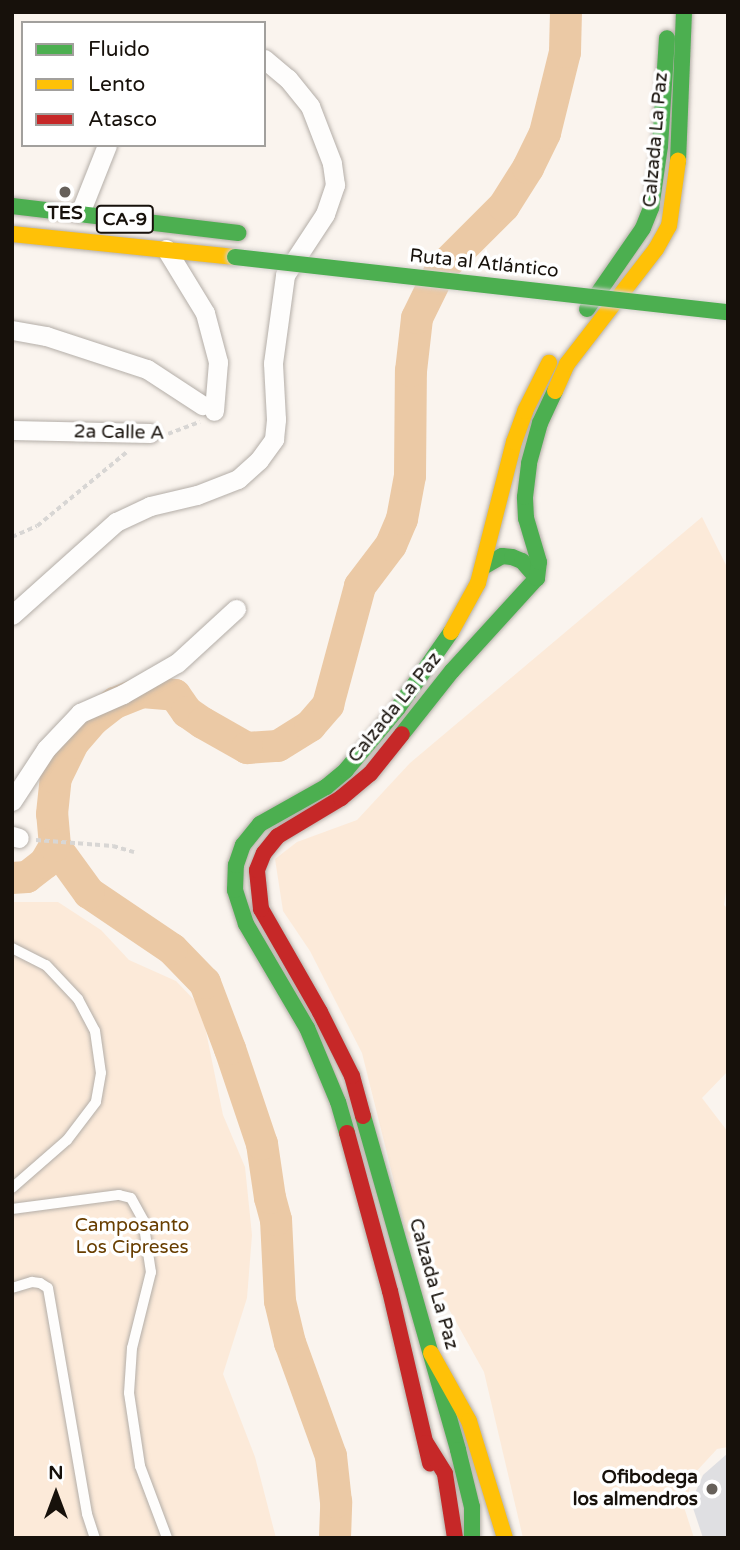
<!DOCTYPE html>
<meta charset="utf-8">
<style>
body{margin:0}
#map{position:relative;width:740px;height:1550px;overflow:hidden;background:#faf4ee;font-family:"Varela Round",sans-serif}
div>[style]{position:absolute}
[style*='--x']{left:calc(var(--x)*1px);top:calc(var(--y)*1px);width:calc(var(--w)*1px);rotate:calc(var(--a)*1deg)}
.green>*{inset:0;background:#fcead9}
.river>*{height:32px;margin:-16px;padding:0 16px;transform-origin:16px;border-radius:16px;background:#ebc9a5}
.building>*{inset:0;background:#dfdfe2}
.path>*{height:3.5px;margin-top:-1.75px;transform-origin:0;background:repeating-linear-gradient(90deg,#d8d6d4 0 5px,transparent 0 8.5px)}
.roads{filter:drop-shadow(0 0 2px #b4aea8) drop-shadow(0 0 2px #b4aea8)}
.lane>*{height:10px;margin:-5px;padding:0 5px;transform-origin:5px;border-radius:5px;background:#fefdfc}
.street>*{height:19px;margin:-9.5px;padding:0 9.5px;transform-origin:9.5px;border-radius:9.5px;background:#fefdfc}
.fast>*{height:16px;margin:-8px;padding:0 8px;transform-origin:8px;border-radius:8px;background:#4caf50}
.slow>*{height:16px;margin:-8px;padding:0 8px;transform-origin:8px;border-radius:8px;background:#ffc107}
.jam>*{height:16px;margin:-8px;padding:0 8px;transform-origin:8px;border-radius:8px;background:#c62828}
.bridges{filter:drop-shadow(0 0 2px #d4d0cd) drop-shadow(0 0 2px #d4d0cd)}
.fast-bridge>*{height:16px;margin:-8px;padding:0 8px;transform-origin:8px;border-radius:8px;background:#4caf50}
.dots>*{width:19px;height:19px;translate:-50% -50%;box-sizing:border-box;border:4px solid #fff;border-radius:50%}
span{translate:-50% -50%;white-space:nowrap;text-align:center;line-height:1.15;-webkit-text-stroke:7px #fff;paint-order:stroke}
.shield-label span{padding:2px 5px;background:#fff;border:2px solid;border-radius:5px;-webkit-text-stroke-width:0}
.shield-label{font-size:18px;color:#17110b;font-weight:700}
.street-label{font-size:19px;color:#17110b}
.poi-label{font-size:19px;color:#17110b;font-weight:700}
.right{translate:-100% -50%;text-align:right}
.park-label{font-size:19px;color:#683e00}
.frame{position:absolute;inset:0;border:14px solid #17110b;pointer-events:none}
.legend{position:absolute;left:21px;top:21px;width:245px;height:126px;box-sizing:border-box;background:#fff;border:2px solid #a2a09d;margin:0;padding:9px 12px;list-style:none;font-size:21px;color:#17110b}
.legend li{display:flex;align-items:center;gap:14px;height:35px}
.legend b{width:35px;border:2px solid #a2a09d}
.north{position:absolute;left:21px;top:1459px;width:70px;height:70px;-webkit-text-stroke:5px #fff;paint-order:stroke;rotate:0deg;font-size:19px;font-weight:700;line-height:28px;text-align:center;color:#17110b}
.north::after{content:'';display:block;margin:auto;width:24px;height:32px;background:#17110b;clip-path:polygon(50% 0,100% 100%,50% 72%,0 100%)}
</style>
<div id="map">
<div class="green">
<i style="clip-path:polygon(702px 517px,728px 569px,728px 879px,724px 905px,728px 909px,728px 1071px,702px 1098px,728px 1132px,728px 1447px,717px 1449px,694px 1474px,684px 1507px,694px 1538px,523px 1538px,484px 1372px,407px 1234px,362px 1053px,310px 951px,283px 911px,275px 859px,297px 842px,357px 820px,410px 763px)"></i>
<i style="clip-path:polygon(12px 902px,58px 902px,101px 930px,129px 960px,176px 981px,201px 1007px,223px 1115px,245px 1167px,252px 1235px,247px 1298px,223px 1374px,255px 1457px,276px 1538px,12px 1538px)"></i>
</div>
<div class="river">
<i style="--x:12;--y:878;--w:15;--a:-4"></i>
<i style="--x:27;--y:877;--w:23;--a:-38"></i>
<i style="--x:45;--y:863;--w:20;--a:-60"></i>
<i style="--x:335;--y:1538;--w:36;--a:-88"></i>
<i style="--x:336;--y:1502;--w:46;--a:-96.2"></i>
<i style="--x:331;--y:1456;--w:120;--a:-109.9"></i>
<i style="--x:290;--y:1343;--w:43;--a:-103.4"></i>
<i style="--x:280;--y:1301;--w:81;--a:-92.8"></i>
<i style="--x:276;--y:1220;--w:23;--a:-105"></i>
<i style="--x:270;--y:1198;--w:55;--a:-98.4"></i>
<i style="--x:262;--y:1144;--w:100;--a:-108.6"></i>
<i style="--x:230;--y:1049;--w:71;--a:-110.7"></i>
<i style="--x:205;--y:983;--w:47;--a:-134.1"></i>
<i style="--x:172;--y:949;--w:100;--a:-146"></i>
<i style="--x:89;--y:893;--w:58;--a:-125.9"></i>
<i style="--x:55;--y:846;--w:32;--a:-95"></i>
<i style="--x:52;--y:814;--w:36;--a:-84"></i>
<i style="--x:56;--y:778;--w:39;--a:-64"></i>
<i style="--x:73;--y:743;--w:30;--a:-49"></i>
<i style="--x:93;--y:720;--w:28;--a:-38"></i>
<i style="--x:115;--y:703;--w:29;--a:-22"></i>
<i style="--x:142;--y:692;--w:33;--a:5"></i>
<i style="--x:175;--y:695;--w:21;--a:55"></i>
<i style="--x:187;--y:712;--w:19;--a:35"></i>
<i style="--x:203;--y:723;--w:51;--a:29.6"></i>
<i style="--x:247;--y:748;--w:31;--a:-4"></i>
<i style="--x:278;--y:746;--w:38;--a:-32"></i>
<i style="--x:310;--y:726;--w:28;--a:-49"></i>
<i style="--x:328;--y:705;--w:123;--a:-74.9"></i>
<i style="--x:360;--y:586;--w:51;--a:-52.9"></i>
<i style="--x:391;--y:545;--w:28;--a:-67"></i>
<i style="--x:402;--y:519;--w:44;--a:-79.5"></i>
<i style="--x:410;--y:476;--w:105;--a:-89.5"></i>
<i style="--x:411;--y:371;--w:53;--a:-83.5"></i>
<i style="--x:417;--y:318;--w:55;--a:-63.9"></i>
<i style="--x:441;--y:269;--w:89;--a:-45"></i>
<i style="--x:504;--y:206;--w:45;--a:-57.7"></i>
<i style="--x:528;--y:168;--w:39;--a:-64"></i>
<i style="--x:545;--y:133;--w:83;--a:-76.1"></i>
<i style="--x:565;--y:52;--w:40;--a:-88.6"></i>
</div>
<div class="building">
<i style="clip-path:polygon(728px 1453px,728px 1538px,703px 1538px,691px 1502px,703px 1475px)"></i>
</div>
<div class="path">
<i style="--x:168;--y:434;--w:34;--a:-21"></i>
<i style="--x:12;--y:537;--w:27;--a:-24"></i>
<i style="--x:37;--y:526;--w:118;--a:-39.5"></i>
<i style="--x:36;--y:840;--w:77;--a:4.5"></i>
<i style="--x:113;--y:846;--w:22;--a:16"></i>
</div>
<div class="roads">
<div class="lane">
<i style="--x:12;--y:948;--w:38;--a:27"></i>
<i style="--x:46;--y:965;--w:47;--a:46.7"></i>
<i style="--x:78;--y:999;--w:36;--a:62"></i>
<i style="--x:95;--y:1031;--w:42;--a:81.9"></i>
<i style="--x:101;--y:1073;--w:29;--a:100"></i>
<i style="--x:96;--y:1102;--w:48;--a:127.3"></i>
<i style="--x:67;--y:1140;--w:73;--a:138.9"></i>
<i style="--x:12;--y:1209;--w:108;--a:-7.5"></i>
<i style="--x:119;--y:1195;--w:12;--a:14"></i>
<i style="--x:131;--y:1198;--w:25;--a:61"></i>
<i style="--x:143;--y:1220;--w:53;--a:81.3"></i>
<i style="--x:151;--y:1272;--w:78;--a:104"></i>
<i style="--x:132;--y:1348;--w:45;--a:93.8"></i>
<i style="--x:129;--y:1393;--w:74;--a:81.4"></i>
<i style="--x:140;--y:1466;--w:77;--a:69.4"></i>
<i style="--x:12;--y:1288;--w:21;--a:-17"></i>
<i style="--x:32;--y:1282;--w:8;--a:7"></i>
<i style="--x:40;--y:1283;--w:9;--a:32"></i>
<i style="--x:48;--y:1288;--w:229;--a:80.2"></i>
<i style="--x:87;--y:1514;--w:25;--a:72"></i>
</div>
<div class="street">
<i style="--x:80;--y:213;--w:73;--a:-68.3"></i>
<i style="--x:166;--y:249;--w:75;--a:58.6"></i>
<i style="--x:205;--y:313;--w:51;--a:75.1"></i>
<i style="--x:218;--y:362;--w:49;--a:94.7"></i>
<i style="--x:12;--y:330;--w:35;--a:10"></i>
<i style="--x:46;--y:336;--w:106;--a:18.1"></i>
<i style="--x:147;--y:369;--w:66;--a:33.2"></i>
<i style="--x:12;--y:430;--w:138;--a:1.2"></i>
<i style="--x:12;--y:615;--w:140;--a:-41.8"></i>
<i style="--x:116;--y:522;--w:38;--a:-25"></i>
<i style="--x:150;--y:506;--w:48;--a:-13.2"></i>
<i style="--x:197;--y:495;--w:44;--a:-21.3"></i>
<i style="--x:238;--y:479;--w:28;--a:-42"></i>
<i style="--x:259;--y:460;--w:26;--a:-54"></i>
<i style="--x:274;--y:439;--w:20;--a:-84"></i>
<i style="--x:276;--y:419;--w:56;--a:-93.1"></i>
<i style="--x:273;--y:363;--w:89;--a:-82.2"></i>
<i style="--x:285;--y:275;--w:73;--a:-56.7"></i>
<i style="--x:325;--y:214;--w:31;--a:-71"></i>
<i style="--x:335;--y:185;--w:22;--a:-98"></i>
<i style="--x:332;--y:163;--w:61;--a:-111.1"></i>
<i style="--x:310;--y:106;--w:35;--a:-129"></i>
<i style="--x:288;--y:79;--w:31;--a:-140"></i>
<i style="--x:12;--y:801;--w:62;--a:-56.8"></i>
<i style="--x:46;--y:749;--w:50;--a:-46.6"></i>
<i style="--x:80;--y:713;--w:47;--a:-23.8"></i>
<i style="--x:123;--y:694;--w:62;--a:-29.9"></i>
<i style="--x:177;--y:663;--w:80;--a:-42.5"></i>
<i style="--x:12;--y:836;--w:7;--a:16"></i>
</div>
<div class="fast">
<i style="--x:678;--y:161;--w:149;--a:-87.7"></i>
<i style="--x:12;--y:206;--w:228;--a:6.8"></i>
<i style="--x:587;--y:309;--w:98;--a:-55.3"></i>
<i style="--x:643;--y:228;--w:22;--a:-68"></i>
<i style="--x:651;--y:208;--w:63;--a:-81.7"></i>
<i style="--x:660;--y:146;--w:108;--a:-86.3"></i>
<i style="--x:483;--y:567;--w:22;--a:-30"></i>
<i style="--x:502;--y:556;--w:10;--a:6"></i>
<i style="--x:512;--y:557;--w:11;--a:22"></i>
<i style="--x:522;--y:561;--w:23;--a:49"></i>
<i style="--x:402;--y:734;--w:80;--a:-51.6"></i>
<i style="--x:452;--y:671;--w:126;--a:-47.6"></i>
<i style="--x:537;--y:578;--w:16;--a:-83"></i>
<i style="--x:539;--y:562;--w:46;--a:-106.5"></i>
<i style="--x:526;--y:518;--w:21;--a:-93"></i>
<i style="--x:525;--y:497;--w:34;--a:-83"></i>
<i style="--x:529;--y:463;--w:41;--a:-74.6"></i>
<i style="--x:540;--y:423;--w:35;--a:-65"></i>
<i style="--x:363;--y:1116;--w:347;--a:74.1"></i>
<i style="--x:458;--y:1450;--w:59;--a:76.2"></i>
<i style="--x:472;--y:1507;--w:31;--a:90"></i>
<i style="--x:347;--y:1133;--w:32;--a:-106"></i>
<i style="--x:338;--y:1102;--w:80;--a:-112.7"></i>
<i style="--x:307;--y:1028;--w:121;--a:-120.4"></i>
<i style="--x:246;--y:924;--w:36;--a:-108"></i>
<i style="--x:235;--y:890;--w:25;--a:-88"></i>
<i style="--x:236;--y:865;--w:21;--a:-71"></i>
<i style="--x:243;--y:845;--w:27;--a:-51"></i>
<i style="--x:260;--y:824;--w:76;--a:-29.3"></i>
<i style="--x:326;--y:787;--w:26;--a:-40"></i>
<i style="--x:346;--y:770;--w:81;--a:-50"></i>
<i style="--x:398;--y:708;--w:93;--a:-55.1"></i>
</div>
<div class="slow">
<i style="--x:12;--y:234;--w:224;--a:5.9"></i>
<i style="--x:555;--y:391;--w:30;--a:-66"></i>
<i style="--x:567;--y:364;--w:145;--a:-52.3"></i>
<i style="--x:656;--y:249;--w:26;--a:-61"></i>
<i style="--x:669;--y:226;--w:66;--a:-82.1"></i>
<i style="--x:451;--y:632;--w:56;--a:-61.1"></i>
<i style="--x:478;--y:583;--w:146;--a:-75.7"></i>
<i style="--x:514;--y:442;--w:33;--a:-70"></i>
<i style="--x:525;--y:411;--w:54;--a:-63.4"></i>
<i style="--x:431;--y:1353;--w:78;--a:60.8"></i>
<i style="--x:469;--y:1421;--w:122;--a:72.9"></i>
</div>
<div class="jam">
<i style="--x:363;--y:1116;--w:41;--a:-105.4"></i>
<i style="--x:352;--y:1076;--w:72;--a:-116.6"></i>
<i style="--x:320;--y:1012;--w:119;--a:-119.8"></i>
<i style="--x:261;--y:909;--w:39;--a:-96"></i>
<i style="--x:257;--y:870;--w:18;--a:-68"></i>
<i style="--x:264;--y:853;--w:22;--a:-51"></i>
<i style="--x:278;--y:836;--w:74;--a:-31.1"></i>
<i style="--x:341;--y:798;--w:38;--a:-40"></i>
<i style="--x:370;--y:774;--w:51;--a:-51.3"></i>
<i style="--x:347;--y:1133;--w:164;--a:74.8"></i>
<i style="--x:390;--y:1291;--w:177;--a:76.9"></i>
<i style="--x:426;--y:1443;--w:36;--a:58"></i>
<i style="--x:445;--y:1474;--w:65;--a:81.1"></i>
</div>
</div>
<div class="bridges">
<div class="fast-bridge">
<i style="--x:235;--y:257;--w:496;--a:6.4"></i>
</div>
</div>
<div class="dots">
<i style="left:65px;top:192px;background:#66605a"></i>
<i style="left:712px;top:1489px;background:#66605a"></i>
</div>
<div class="shield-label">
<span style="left:125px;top:219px">CA-9</span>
</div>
<div class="street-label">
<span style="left:656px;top:140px;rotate:-85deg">Calzada La Paz</span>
<span style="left:484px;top:264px;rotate:6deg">Ruta al Atlántico</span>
<span style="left:119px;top:433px;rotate:1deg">2a Calle A</span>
<span style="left:395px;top:708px;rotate:-51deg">Calzada La Paz</span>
<span style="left:433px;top:1284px;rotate:74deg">Calzada La Paz</span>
</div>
<div class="poi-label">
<span style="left:65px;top:214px">TES</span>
<span class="right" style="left:698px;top:1489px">Ofibodega<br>los almendros</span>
</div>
<div class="park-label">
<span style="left:132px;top:1237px">Camposanto<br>Los Cipreses</span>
</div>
<div class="frame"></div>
<ul class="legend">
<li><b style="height:9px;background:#4caf50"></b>Fluido</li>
<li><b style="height:9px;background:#ffc107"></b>Lento</li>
<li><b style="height:9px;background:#c62828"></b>Atasco</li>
</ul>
<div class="north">N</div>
</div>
